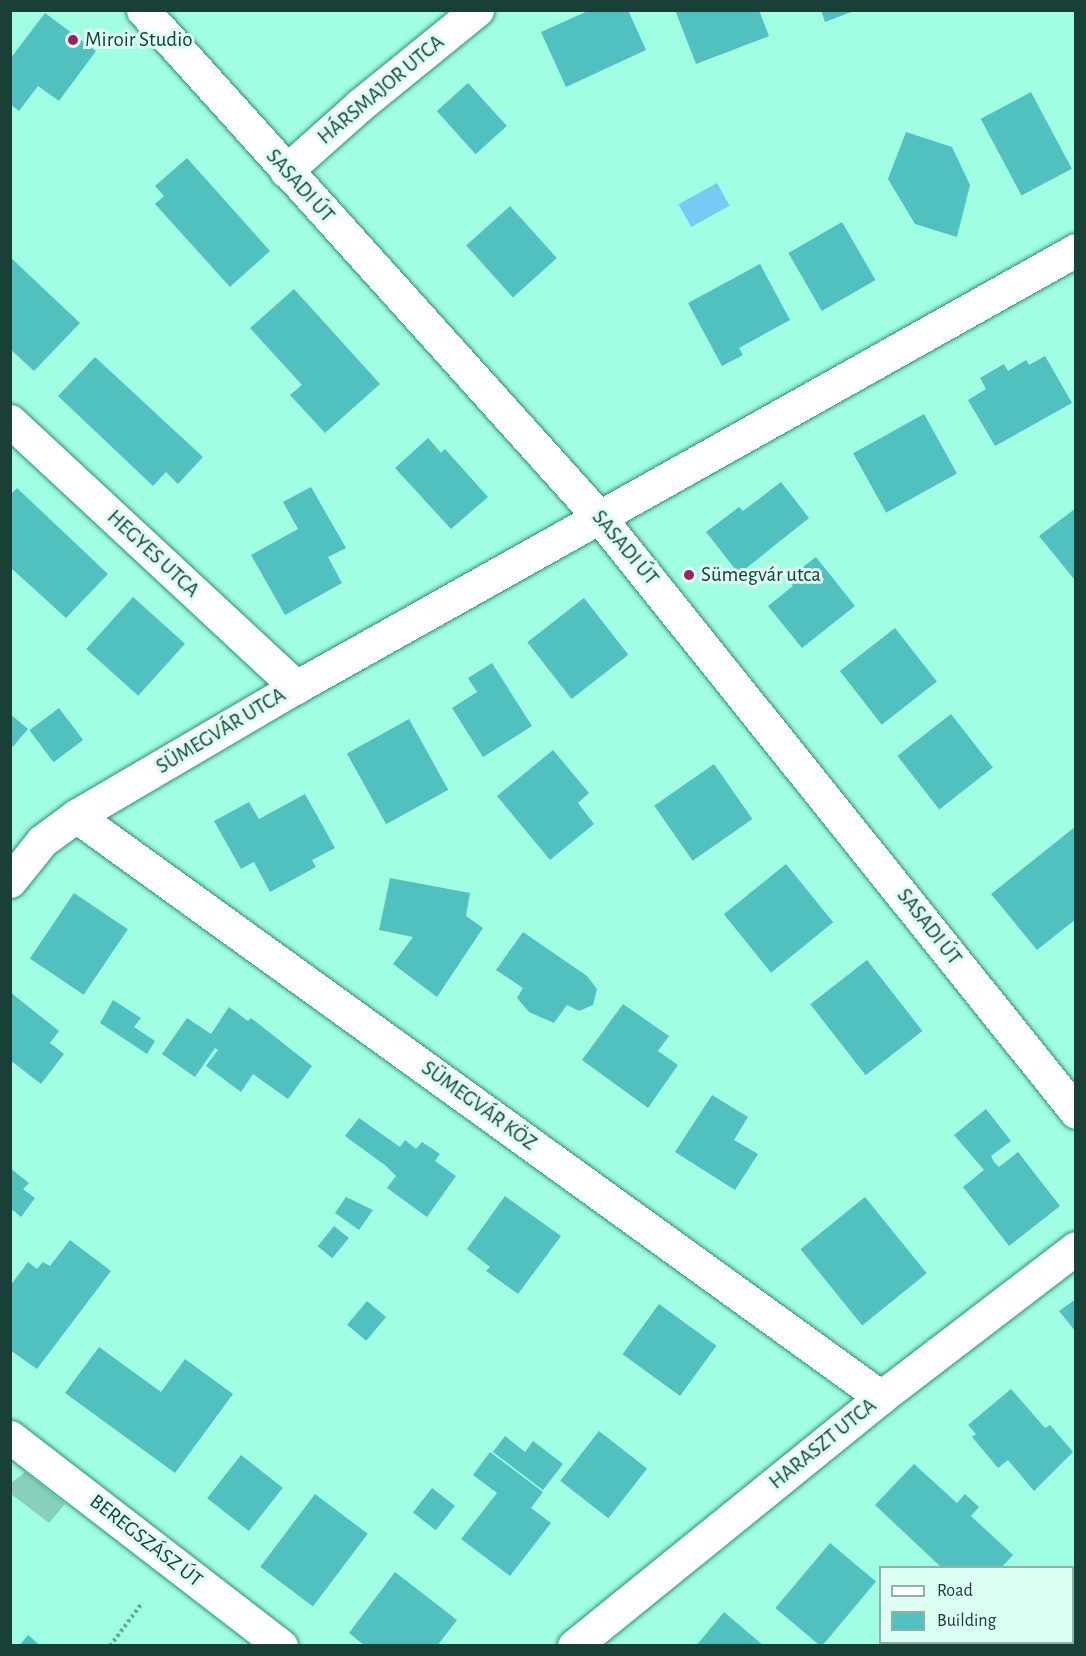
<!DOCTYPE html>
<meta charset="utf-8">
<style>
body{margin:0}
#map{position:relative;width:1086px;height:1656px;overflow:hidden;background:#a0fee3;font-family:"Alegreya Sans",sans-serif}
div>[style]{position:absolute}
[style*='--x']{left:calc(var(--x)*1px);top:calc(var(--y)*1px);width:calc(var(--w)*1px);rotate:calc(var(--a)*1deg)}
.green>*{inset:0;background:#88d0bb}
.water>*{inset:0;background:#79c9f5;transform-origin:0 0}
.building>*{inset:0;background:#51c1c0;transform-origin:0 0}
.path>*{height:4px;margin-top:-2px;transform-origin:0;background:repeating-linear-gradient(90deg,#64a996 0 3px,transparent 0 6px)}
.roads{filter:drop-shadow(0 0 2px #2b8f78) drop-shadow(0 0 2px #2b8f78)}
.minor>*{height:33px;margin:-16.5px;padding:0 16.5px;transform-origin:16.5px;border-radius:16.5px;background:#fff}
.tertiary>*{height:33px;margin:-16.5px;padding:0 16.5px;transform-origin:16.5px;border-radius:16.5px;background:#fff}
.dots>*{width:16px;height:16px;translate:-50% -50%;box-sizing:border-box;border:3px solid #dcfef3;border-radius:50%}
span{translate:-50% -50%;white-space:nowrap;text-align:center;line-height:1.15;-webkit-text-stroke:6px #dcfef3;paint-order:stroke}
.poi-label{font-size:21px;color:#194036}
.left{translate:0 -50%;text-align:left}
.street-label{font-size:21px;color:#194036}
.frame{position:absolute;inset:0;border:12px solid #194036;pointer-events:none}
.legend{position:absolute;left:879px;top:1566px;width:195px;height:78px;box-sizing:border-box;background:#dcfef3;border:2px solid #8eb2a7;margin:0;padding:8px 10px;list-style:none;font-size:18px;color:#194036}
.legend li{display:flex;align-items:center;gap:12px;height:30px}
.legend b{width:30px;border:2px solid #8eb2a7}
</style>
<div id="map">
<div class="green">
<i style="clip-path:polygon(25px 1472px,65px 1504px,49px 1523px,11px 1494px,11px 1483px)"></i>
</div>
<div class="water">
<i style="left:717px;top:183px;width:26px;height:44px;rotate:61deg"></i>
</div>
<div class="building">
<i style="clip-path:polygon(590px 10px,628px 10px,646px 50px,566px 87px,541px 32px)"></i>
<i style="clip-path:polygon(675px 10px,759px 10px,769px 36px,696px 64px)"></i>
<i style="clip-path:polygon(821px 10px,854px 10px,854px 11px,825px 22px)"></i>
<i style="clip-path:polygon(45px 13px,96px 51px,59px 101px,38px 86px,19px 111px,10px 104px,10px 59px)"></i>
<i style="left:468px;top:83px;width:58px;height:42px;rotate:48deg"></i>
<i style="left:1031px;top:92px;width:87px;height:57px;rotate:62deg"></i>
<i style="clip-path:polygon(906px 132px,952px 147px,970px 185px,957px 237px,915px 224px,888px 179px)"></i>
<i style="clip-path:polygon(187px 158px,270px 251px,230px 287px,155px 204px,164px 196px,155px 186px)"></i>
<i style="left:510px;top:206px;width:70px;height:59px;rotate:48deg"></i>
<i style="left:842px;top:222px;width:67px;height:62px;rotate:60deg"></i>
<i style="clip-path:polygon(10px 257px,80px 323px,34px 371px,10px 349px)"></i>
<i style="clip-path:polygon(760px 264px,790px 320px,739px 348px,743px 355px,722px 366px,688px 303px)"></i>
<i style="clip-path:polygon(294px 289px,380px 384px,325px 433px,290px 395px,302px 385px,250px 328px)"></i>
<i style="clip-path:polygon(1045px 356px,1072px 403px,995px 446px,968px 400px,986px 389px,980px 378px,1004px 364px,1008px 371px,1026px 360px,1029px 365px)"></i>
<i style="clip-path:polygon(95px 357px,203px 457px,178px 484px,166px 472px,153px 486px,58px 396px)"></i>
<i style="left:924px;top:414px;width:68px;height:81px;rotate:61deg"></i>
<i style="clip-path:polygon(428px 438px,441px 453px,445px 449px,488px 497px,451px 529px,395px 468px)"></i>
<i style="clip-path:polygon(781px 482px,809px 518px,739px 574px,706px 532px,739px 507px,743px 511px)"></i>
<i style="clip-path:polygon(311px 487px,346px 548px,328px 557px,342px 583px,285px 615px,251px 555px,298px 529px,283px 502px)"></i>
<i style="clip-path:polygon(17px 488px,108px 574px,66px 618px,10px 567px,10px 495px)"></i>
<i style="clip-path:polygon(1076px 508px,1076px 578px,1074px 579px,1039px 536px)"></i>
<i style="clip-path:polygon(816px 557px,855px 606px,802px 648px,768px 606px,793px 586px,787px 579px)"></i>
<i style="left:133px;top:597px;width:70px;height:70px;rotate:42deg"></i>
<i style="left:584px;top:598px;width:72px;height:72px;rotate:52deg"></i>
<i style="left:895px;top:628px;width:68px;height:70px;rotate:52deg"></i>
<i style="clip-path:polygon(492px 663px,532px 726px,483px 757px,452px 708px,477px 692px,468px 678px)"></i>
<i style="left:59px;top:708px;width:40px;height:37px;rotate:53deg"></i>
<i style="clip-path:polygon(10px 714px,28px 729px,10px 750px)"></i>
<i style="left:951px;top:714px;width:68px;height:68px;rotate:52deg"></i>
<i style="left:409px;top:719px;width:81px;height:71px;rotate:61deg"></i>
<i style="clip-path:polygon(553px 750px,589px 793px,578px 803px,594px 824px,550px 860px,497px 796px)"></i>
<i style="left:714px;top:764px;width:67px;height:73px;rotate:55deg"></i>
<i style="clip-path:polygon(305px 794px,335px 848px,312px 860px,316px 867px,270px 892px,254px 862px,241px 869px,214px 821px,249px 802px,259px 819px)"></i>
<i style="clip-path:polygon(1076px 826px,1076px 919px,1037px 950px,991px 894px)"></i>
<i style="left:786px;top:864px;width:75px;height:80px;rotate:51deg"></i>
<i style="clip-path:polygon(390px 878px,470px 893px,466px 916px,483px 928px,437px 997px,393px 964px,413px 937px,379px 930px)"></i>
<i style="left:74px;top:893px;width:65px;height:79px;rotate:34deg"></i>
<i style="clip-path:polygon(523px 932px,587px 976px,597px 989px,593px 1005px,579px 1011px,567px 1005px,554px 1023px,529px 1012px,517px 998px,523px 988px,496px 970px)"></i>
<i style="left:867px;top:960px;width:90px;height:72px;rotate:52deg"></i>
<i style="clip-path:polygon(10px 992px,59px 1031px,50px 1043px,64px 1054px,41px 1084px,10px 1060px)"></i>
<i style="clip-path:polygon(113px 1000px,141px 1018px,134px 1027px,155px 1041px,147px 1054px,100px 1023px)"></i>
<i style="clip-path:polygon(623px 1004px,669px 1036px,658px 1051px,678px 1065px,648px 1108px,582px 1060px)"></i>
<i style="clip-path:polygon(229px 1007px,248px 1021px,251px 1018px,312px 1066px,288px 1099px,253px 1074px,241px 1092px,206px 1066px,218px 1050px,215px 1048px,195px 1077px,162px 1054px,187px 1018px,211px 1034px)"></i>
<i style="clip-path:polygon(712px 1095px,748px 1117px,734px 1140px,758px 1154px,735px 1190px,675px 1152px)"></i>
<i style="clip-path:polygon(986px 1109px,1011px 1141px,991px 1156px,994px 1162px,999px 1167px,1018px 1152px,1060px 1206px,1009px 1246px,963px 1187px,984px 1170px,954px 1135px)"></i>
<i style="clip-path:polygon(359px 1118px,400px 1147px,405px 1140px,416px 1149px,422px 1142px,440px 1154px,435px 1161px,456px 1176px,427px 1217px,387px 1188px,396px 1176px,386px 1166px,345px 1136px)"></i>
<i style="clip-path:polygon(10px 1168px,29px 1183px,23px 1189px,35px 1198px,21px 1217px,13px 1210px,10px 1214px)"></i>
<i style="clip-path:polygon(505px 1196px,561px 1236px,518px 1294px,486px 1271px,490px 1267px,467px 1249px)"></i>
<i style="clip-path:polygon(346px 1197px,373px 1210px,359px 1230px,335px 1213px)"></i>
<i style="left:865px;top:1197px;width:98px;height:83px;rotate:51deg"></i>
<i style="left:334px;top:1226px;width:19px;height:26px;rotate:39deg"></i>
<i style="clip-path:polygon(70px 1240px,111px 1271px,37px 1369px,10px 1350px,10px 1286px,28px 1262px,37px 1269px,43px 1262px,50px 1266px)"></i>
<i style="clip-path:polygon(1076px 1299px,1076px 1332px,1059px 1311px)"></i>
<i style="left:367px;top:1301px;width:25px;height:31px;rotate:40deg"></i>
<i style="left:659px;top:1304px;width:71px;height:62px;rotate:36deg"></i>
<i style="clip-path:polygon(99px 1347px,161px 1392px,185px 1359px,233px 1394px,175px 1473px,65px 1393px)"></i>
<i style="clip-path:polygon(1011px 1389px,1045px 1428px,1050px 1425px,1073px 1452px,1034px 1491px,1008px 1460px,998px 1468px,972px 1437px,976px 1434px,968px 1425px)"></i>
<i style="left:599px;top:1431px;width:61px;height:63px;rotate:38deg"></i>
<i style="clip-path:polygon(505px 1436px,525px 1452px,533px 1441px,563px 1464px,543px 1490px,493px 1452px)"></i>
<i style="clip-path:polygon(490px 1452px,543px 1492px,531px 1508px,551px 1523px,510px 1576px,461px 1539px,497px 1493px,473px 1475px)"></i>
<i style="left:241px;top:1455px;width:53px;height:55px;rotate:38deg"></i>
<i style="clip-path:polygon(914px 1464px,957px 1503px,965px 1494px,979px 1507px,971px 1516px,1013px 1555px,1001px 1568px,942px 1568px,875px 1505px)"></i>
<i style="left:432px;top:1488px;width:29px;height:31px;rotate:38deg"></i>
<i style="left:315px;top:1494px;width:66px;height:91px;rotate:37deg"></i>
<i style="left:830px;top:1543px;width:60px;height:85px;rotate:40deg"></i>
<i style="clip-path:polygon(395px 1572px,457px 1620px,437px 1646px,365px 1646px,349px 1633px)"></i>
<i style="clip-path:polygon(724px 1612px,764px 1646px,696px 1646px)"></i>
<i style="clip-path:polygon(28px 1635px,41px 1646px,19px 1646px)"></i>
</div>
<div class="path">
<i style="--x:110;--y:1646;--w:54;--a:-53.3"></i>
</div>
<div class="roads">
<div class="minor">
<i style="--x:286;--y:171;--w:99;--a:-41.7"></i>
<i style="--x:360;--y:105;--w:151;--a:-39.1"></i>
<i style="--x:10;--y:421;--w:391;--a:42.9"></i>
<i style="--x:76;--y:816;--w:993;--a:35.82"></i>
<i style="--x:10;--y:881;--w:51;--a:-51.3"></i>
<i style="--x:42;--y:841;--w:42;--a:-36.3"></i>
<i style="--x:76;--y:816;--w:255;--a:-30.4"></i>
<i style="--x:296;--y:687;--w:894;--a:-29.26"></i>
<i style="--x:10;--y:1437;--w:342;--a:37.6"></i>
<i style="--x:574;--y:1646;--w:395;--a:-39"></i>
<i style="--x:881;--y:1397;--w:245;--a:-37.4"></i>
</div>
<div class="tertiary">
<i style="--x:143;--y:10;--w:683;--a:48.03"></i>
<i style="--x:600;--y:518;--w:761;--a:51.29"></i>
</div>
</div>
<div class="dots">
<i style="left:73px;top:40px;background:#a41c65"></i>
<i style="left:689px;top:575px;background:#a41c65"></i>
</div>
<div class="poi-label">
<span class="left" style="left:85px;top:40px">Miroir Studio</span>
<span class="left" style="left:701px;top:575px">Sümegvár utca</span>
</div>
<div class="street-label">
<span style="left:381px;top:90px;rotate:-40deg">HÁRSMAJOR UTCA</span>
<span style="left:300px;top:186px;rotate:48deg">SASADI ÚT</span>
<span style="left:625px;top:548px;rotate:50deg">SASADI ÚT</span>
<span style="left:153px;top:554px;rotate:43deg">HEGYES UTCA</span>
<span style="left:221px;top:731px;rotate:-31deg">SÜMEGVÁR UTCA</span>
<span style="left:929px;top:927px;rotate:52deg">SASADI ÚT</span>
<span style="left:479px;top:1106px;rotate:36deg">SÜMEGVÁR KÖZ</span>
<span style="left:823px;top:1444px;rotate:-39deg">HARASZT UTCA</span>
<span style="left:146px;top:1541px;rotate:38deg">BEREGSZÁSZ ÚT</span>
</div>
<div class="frame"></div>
<ul class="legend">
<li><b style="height:8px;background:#fff"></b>Road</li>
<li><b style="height:16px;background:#51c1c0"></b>Building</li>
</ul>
</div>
